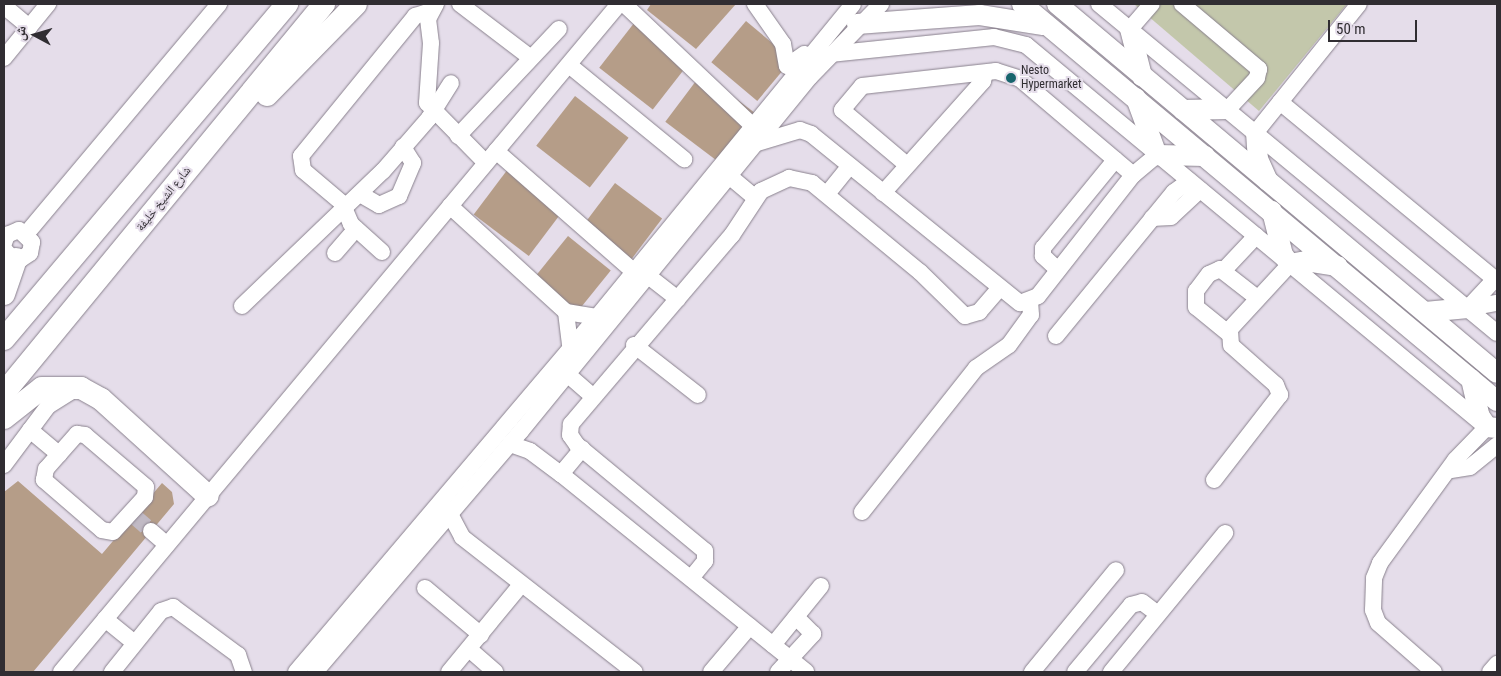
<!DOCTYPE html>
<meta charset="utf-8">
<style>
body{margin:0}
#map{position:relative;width:1501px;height:676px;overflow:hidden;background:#e5ddea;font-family:"Roboto Condensed","Noto Naskh Arabic",sans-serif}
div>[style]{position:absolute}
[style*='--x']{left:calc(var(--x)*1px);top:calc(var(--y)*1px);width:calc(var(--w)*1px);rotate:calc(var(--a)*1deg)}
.green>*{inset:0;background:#c3c7ab}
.building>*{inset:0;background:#b59d88;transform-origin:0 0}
.minor-tunnel>*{height:16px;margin-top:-8px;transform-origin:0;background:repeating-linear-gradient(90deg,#c1bac5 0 16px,transparent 0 24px)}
.roads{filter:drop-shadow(0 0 1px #89818d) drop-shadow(0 0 1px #89818d)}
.minor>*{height:16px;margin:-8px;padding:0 8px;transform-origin:8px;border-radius:8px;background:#fff}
.major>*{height:20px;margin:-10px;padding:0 10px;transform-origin:10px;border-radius:10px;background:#fff}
.highway>*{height:22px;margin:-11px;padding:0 11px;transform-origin:11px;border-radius:11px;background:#fff}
.dots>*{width:14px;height:14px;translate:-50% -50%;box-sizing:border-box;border:2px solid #e5ddea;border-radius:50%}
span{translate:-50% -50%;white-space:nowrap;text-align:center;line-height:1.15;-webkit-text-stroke:4px #e5ddea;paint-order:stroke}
.poi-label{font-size:12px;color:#302d32}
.left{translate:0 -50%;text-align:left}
.street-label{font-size:12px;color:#302d32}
.frame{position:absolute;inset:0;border:5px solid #302d32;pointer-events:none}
.north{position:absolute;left:10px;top:10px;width:50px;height:50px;-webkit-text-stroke:4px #e5ddea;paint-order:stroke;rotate:276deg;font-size:14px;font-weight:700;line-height:20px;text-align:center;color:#302d32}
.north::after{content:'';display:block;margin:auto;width:18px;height:22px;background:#302d32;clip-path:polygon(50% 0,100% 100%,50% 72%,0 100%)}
.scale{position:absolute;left:1328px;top:20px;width:89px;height:22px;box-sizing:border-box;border:2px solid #302d32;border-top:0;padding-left:6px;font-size:15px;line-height:18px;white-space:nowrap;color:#302d32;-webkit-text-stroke:4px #e5ddea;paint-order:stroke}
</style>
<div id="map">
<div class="green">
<i style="clip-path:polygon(1134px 4px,1347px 4px,1259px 111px)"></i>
</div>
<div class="building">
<i style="clip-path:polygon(651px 4px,736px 4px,696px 49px,647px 10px)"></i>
<i style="left:638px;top:18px;width:68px;height:63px;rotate:38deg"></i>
<i style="left:746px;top:21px;width:60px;height:54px;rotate:40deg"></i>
<i style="left:702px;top:73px;width:68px;height:61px;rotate:37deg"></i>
<i style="left:575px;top:96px;width:68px;height:63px;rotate:38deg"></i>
<i style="left:511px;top:165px;width:69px;height:62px;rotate:37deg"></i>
<i style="left:615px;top:183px;width:59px;height:54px;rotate:37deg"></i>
<i style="left:568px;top:236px;width:55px;height:53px;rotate:39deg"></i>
<i style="clip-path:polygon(18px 481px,102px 554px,162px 483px,172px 492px,174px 504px,33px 672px,4px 672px,4px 492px)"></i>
</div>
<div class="minor-tunnel">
<i style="--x:134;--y:516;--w:23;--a:41"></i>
</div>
<div class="roads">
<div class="minor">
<i style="--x:436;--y:4;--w:17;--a:118"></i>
<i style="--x:428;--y:19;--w:24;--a:83"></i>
<i style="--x:431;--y:43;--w:60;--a:93.8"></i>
<i style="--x:427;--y:103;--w:84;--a:45.5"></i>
<i style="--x:460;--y:4;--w:89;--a:37.3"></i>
<i style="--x:624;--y:4;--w:175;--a:43.4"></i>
<i style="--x:755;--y:4;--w:49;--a:55"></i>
<i style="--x:783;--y:44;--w:22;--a:80"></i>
<i style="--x:787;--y:66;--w:21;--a:-35"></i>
<i style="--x:1099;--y:4;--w:516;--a:39.58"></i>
<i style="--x:1182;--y:4;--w:101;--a:40.2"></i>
<i style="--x:1259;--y:69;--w:9;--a:103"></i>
<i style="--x:1257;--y:78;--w:42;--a:133.1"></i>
<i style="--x:4;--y:6;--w:33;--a:40"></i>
<i style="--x:1130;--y:29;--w:33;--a:-49"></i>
<i style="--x:830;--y:54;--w:165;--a:-5.9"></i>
<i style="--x:994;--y:37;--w:33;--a:14"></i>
<i style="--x:1026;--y:45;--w:597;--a:39.69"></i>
<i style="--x:4;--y:58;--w:70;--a:-50.8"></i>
<i style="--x:569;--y:65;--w:149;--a:39.3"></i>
<i style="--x:1280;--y:102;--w:281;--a:39.5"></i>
<i style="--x:1256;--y:132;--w:164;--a:-51.2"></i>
<i style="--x:458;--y:136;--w:147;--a:-46.7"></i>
<i style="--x:757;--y:143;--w:45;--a:-16.8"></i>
<i style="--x:800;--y:130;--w:12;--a:20"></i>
<i style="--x:811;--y:134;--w:269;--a:39"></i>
<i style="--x:1020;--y:303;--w:19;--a:-21"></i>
<i style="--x:1038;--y:296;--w:154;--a:-51.9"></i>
<i style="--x:1133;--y:175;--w:31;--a:-40"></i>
<i style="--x:496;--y:151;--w:182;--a:41.2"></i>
<i style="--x:907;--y:165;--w:85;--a:-139.8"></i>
<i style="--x:842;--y:110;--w:31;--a:-50"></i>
<i style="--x:862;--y:86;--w:135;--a:-6.4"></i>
<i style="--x:996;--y:71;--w:25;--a:18"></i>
<i style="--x:1020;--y:79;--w:148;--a:40.3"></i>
<i style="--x:728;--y:175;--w:35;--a:40"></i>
<i style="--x:883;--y:193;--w:150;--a:-48.2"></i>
<i style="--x:983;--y:81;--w:8;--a:-76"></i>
<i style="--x:360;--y:194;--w:22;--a:30"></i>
<i style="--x:379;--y:205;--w:22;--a:-24"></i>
<i style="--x:399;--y:196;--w:36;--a:-67"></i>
<i style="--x:413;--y:163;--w:19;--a:-122"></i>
<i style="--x:827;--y:194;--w:36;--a:-51"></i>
<i style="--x:450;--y:206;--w:157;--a:42.4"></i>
<i style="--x:566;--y:312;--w:35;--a:83"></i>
<i style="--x:1152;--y:218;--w:19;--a:-3"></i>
<i style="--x:1171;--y:217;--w:40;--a:-43"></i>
<i style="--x:27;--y:233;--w:299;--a:-50"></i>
<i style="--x:4;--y:243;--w:9;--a:-69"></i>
<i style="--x:7;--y:235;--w:13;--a:-23"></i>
<i style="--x:19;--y:230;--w:18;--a:43"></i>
<i style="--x:32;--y:242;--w:11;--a:100"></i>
<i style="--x:30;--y:253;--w:11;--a:146"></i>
<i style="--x:21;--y:259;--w:9;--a:-174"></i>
<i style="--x:12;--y:258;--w:12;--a:-132"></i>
<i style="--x:382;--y:252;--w:42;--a:-137.9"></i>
<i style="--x:351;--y:224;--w:23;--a:-113"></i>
<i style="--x:342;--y:203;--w:51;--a:-139.8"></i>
<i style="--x:303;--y:170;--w:14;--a:-98"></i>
<i style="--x:301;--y:156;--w:181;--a:-50.8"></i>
<i style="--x:415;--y:16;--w:16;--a:-18"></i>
<i style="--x:335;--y:253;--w:32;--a:-49"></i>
<i style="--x:1058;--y:270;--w:21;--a:-137"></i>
<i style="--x:1043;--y:256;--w:8;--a:-90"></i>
<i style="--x:1043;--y:248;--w:114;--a:-50.7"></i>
<i style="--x:1224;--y:270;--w:47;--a:-46.7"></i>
<i style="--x:647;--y:275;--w:39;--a:38"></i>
<i style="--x:242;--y:306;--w:195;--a:-43.8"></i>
<i style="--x:383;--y:171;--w:70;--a:-49"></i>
<i style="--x:429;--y:118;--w:41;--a:-57.8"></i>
<i style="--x:1468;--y:308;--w:40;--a:-47"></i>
<i style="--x:1468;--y:308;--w:29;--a:-10"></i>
<i style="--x:566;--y:312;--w:31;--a:9"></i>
<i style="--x:597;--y:317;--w:10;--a:101"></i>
<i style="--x:1228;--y:333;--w:41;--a:-140.9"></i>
<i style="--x:1196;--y:307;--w:16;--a:-90"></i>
<i style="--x:1196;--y:291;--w:21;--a:-53"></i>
<i style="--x:1209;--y:274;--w:12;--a:-24"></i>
<i style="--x:1220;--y:269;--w:46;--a:37.9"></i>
<i style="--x:1056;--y:336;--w:186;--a:-50.7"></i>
<i style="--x:1174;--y:192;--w:19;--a:-36"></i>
<i style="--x:634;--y:345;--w:81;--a:38"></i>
<i style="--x:566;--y:373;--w:35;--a:41"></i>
<i style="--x:30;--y:430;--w:38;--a:40"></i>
<i style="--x:77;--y:434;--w:8;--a:7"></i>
<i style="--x:85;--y:435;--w:80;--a:40.4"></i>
<i style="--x:146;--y:487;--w:10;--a:96"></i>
<i style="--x:145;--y:497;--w:47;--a:132.4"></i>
<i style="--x:113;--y:532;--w:11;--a:-170"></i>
<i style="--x:102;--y:530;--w:77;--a:-139.2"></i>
<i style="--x:44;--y:480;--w:11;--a:-80"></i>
<i style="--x:46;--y:469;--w:47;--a:-48.5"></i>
<i style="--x:510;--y:444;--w:21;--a:19"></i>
<i style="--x:530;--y:451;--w:39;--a:37"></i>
<i style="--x:561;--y:474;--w:315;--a:38.9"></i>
<i style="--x:4;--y:465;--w:74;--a:-53.3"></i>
<i style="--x:48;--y:406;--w:32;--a:-32"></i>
<i style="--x:1451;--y:470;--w:19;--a:-9"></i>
<i style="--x:1470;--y:467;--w:35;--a:-39"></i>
<i style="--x:561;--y:474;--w:33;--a:-50"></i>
<i style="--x:1214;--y:480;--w:108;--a:-52.2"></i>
<i style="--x:1280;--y:395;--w:11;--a:-112"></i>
<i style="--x:1276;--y:385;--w:60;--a:-138.4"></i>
<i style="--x:1231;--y:345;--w:16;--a:-94"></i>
<i style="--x:1230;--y:329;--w:88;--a:-47.3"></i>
<i style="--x:862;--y:512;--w:184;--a:-51.6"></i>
<i style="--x:976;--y:368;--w:40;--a:-34.9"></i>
<i style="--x:1009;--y:345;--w:37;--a:-54"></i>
<i style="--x:1031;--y:315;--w:13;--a:-94"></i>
<i style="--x:450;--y:514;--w:26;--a:62"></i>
<i style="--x:462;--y:537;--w:219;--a:38"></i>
<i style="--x:151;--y:531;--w:21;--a:41"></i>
<i style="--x:692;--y:577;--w:21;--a:-51"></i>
<i style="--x:705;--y:561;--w:10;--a:-90"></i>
<i style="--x:705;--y:551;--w:166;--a:-140.4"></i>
<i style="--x:577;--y:445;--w:12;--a:-125"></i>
<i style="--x:570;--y:435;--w:11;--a:-85"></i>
<i style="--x:571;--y:424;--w:248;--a:-49.6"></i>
<i style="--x:732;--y:235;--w:53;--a:-56.6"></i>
<i style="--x:761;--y:191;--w:31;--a:-25"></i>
<i style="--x:789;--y:178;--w:24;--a:12"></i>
<i style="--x:812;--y:183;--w:140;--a:39.5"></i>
<i style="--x:920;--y:272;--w:63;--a:44.4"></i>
<i style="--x:965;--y:316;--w:15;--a:-16"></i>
<i style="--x:979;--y:312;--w:29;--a:-49"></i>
<i style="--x:425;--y:588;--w:73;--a:40"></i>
<i style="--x:105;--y:619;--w:38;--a:39"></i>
<i style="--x:773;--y:645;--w:76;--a:-50.9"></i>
<i style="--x:469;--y:649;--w:35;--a:41"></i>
<i style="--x:61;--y:672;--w:870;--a:-50.13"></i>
<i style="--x:112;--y:672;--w:78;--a:-51.2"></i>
<i style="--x:161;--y:611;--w:13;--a:-18"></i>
<i style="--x:173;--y:607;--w:81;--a:36.4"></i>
<i style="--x:238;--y:655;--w:18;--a:71"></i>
<i style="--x:296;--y:672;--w:465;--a:-49.7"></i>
<i style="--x:597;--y:317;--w:404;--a:-50.7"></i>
<i style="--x:315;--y:672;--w:317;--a:-49.5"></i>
<i style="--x:521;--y:431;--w:457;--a:-50.8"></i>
<i style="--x:810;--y:77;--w:102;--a:-45.8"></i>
<i style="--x:449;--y:672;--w:112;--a:-50.5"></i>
<i style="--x:711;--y:672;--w:60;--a:-49.7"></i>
<i style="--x:778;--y:672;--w:52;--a:-47.4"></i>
<i style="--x:813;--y:634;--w:24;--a:-135"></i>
<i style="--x:1032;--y:672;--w:132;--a:-50.5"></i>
<i style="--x:1075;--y:672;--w:87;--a:-50.1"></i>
<i style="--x:1131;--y:605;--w:11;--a:-15"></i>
<i style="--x:1142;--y:602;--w:20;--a:37"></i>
<i style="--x:1111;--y:672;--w:180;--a:-50.6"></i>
<i style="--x:1434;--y:672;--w:74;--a:-138.8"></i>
<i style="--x:1378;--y:623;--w:14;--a:-111"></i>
<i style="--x:1373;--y:610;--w:32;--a:-88"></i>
<i style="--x:1374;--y:578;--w:16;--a:-68"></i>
<i style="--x:1380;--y:563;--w:127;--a:-53.9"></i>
<i style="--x:1455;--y:460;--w:46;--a:-45.9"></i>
<i style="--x:1490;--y:672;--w:11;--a:-49"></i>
</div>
<div class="major">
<i style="--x:1022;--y:4;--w:619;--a:39.89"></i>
<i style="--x:1057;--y:4;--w:574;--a:39.98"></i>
<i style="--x:857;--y:24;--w:123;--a:-4.2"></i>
<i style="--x:980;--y:15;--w:64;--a:9"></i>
<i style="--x:1130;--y:29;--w:49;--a:75.7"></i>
<i style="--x:1136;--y:98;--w:61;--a:69.8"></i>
<i style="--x:1157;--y:155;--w:48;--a:1.2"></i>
<i style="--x:1183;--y:110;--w:45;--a:-1.3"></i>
<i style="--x:1256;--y:132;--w:27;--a:86"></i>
<i style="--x:1258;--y:159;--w:24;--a:66"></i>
<i style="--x:1272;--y:211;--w:45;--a:76"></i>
<i style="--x:1283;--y:255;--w:11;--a:52"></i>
<i style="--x:1290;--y:264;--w:16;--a:-11"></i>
<i style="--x:1306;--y:261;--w:32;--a:9"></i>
<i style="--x:1425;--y:312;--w:43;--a:-5.3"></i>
<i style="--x:1471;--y:379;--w:37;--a:77"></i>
<i style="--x:1479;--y:415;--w:14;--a:56"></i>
<i style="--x:1487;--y:427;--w:10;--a:6"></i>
</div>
<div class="highway">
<i style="--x:267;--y:95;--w:127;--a:-45.6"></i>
<i style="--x:4;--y:294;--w:37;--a:-71"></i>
<i style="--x:4;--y:339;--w:439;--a:-49.8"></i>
<i style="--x:4;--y:393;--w:504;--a:-50.56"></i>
<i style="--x:4;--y:418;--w:48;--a:-38.3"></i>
<i style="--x:42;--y:388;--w:39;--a:0"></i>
<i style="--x:81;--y:388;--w:23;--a:29"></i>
<i style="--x:101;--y:399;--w:144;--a:42.2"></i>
</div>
</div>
<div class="dots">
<i style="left:1011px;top:78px;background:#18656d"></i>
</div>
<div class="poi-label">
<span class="left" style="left:1021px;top:78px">Nesto<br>Hypermarket</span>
</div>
<div class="street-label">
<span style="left:164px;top:199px;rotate:-51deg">شارع الشيخ خليفة</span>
</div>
<div class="frame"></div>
<div class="north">ش</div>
<div class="scale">50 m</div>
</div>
